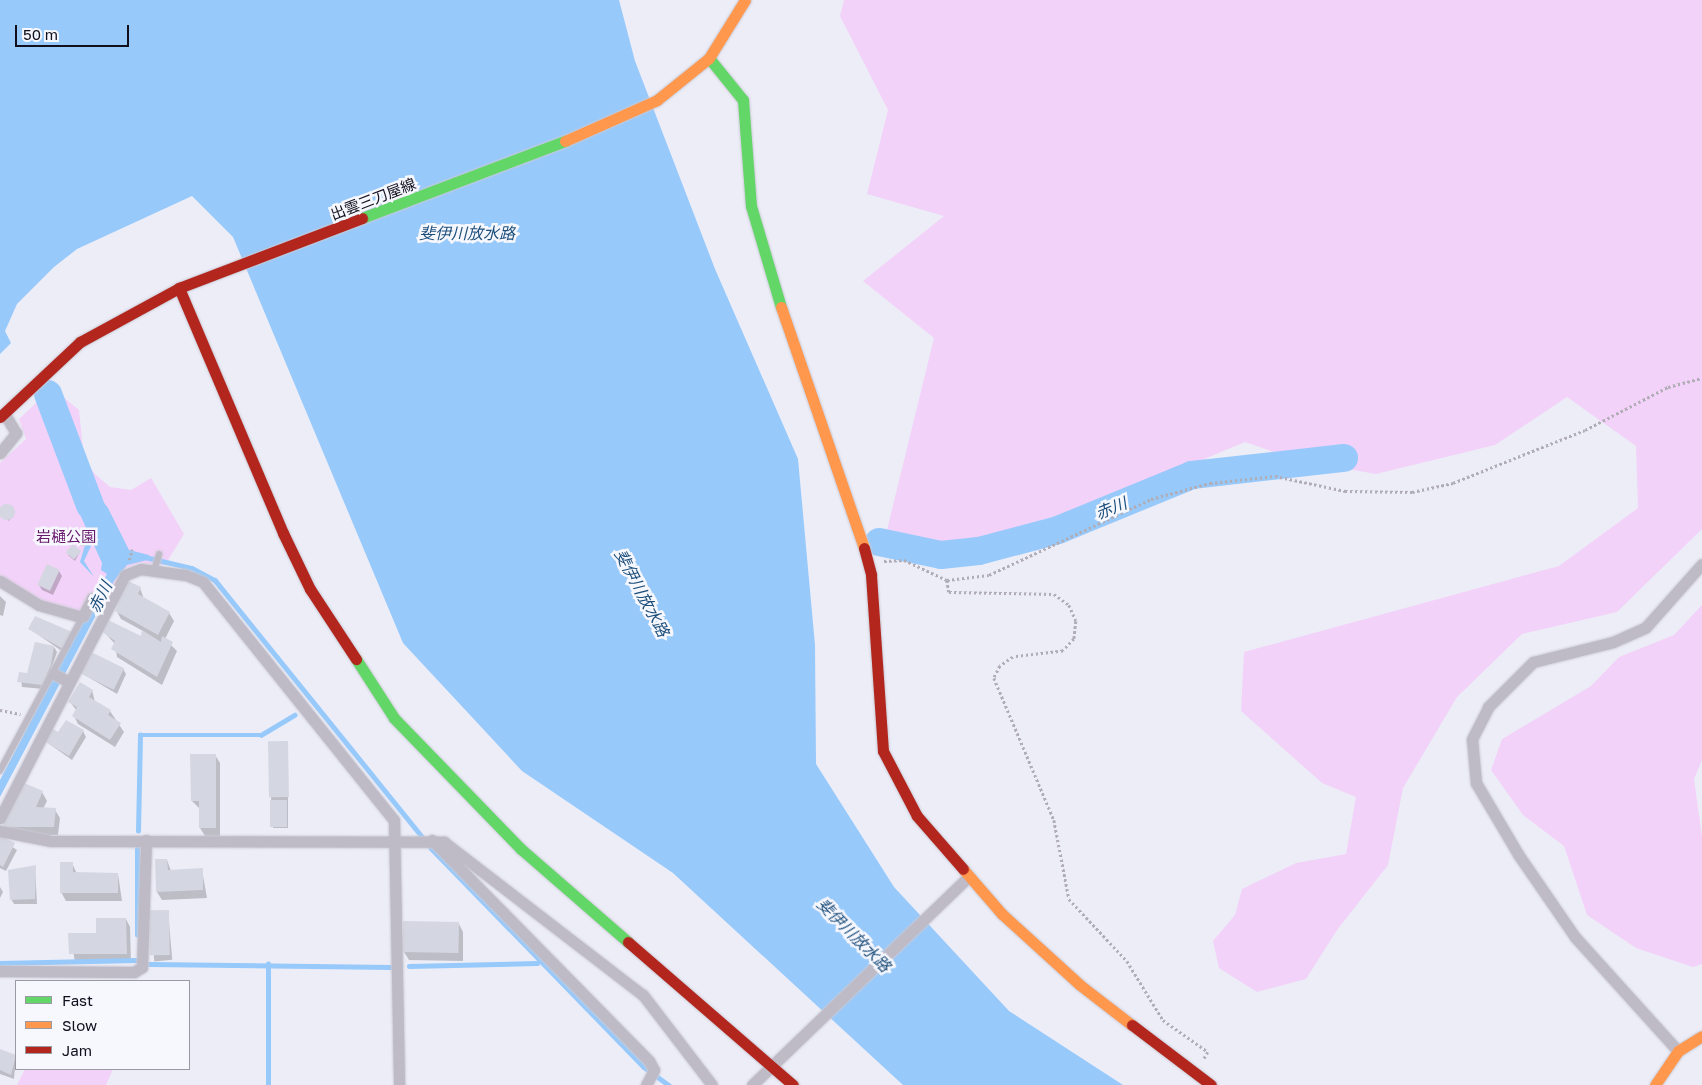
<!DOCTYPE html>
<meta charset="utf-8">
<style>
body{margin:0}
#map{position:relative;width:1702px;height:1085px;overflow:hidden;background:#ededf8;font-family:"Golos Text","Noto Sans JP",sans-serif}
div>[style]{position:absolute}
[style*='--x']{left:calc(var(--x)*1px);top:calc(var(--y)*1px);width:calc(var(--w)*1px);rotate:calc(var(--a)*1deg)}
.green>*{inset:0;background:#f2d2f8}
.water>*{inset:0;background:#97c9fb}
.shadow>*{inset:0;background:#0003;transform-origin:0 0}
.stream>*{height:4.5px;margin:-2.25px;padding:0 2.25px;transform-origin:2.25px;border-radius:2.25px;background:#97c9fb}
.river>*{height:28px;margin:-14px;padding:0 14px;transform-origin:14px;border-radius:14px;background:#97c9fb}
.building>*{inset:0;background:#d4d6e1;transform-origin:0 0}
.round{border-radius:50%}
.path>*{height:2.5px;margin-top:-1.25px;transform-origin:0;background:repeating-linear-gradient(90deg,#b1adb7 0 2.5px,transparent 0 5px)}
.roads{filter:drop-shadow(0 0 1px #cacad4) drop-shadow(0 0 1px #cacad4)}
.lane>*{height:5.5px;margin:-2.75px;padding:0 2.75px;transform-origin:2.75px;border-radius:2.75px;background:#bebac6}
.street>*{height:11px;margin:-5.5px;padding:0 5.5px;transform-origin:5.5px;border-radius:5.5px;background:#bebac6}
.fast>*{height:11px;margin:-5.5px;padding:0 5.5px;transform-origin:5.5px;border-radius:5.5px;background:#63d668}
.slow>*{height:11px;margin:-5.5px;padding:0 5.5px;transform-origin:5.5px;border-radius:5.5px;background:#ff974d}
.jam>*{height:11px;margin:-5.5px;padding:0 5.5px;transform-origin:5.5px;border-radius:5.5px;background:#b3261e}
span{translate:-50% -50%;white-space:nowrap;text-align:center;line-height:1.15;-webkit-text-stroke:5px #f7f7fe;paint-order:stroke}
.street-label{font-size:15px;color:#100f1b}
.park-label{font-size:15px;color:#67196d}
.water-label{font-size:16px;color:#1d4f7b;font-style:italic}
.legend{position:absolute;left:15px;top:980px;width:175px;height:90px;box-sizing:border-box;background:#f7f7fe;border:1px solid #9b9aa3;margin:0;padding:6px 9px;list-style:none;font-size:15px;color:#100f1b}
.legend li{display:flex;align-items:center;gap:10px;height:25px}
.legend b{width:25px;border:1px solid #9b9aa3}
.scale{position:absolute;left:15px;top:25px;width:114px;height:22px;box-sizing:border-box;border:2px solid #100f1b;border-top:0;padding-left:6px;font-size:15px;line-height:18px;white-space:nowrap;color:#100f1b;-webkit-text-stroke:4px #f7f7fe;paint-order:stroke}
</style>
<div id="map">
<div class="green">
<i style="clip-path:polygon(844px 0,1702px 0,1702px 529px,1617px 612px,1522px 634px,1457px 697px,1403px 788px,1388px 865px,1337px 930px,1306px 979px,1257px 992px,1219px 968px,1213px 941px,1235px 915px,1242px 889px,1296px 863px,1346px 854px,1356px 797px,1322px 783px,1241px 711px,1244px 652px,1559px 566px,1638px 508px,1636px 446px,1567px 397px,1495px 445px,1376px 474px,1297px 460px,1245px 442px,1109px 499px,969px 543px,885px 538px,934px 338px,863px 281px,944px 216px,867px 194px,888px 110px,840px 16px)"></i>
<i style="clip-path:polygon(52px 388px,79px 410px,84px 459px,95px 474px,110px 487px,131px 490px,151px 478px,184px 534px,165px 565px,139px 563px,126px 568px,101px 610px,91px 605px,77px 612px,41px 600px,0 576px,0 463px,26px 439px,19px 419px)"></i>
<i style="clip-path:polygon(1702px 605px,1702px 760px,1694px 779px,1702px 837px,1702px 964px,1693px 967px,1636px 948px,1587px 915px,1564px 846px,1523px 815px,1491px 770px,1502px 739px,1591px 686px,1619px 657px,1674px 635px)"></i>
<i style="clip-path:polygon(25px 1069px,113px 1069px,106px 1085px,17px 1085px)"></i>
</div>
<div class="water">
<i style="clip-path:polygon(0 0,619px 0,635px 61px,715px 269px,798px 459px,815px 645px,816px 764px,894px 887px,1009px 1011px,1123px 1085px,903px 1085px,673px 873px,522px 771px,403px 643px,233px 237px,192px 196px,77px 249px,54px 267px,17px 304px,5px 331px,11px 343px,0 354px)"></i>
<i style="clip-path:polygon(79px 470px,108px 508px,129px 550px,149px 555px,147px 560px,127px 565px,114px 581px,0 797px,0 780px,107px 574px,101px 570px,102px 563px,78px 510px,73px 478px)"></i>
<i style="clip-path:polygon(87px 538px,91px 546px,84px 561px,94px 577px,80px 562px)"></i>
</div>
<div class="shadow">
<i style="clip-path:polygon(5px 506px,15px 512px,9px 521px,1px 514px)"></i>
<i style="clip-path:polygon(79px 541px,84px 541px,85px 546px,80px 546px)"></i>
<i style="clip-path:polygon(80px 552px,75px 561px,68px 555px)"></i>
<i style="clip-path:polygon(59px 571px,62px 576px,53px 595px,42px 590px,39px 585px)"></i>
<i style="clip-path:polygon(140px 588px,144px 599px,169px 613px,174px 621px,165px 639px,177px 651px,162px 685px,117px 657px,115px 644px,103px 631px,142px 638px,143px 631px,121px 619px,116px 610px)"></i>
<i style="clip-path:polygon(0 596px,6px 602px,3px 616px,0 615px)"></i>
<i style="clip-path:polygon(30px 629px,74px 638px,66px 654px)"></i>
<i style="clip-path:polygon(54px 647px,57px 652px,44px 689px,22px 687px,20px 673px,28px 675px)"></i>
<i style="clip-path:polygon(123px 669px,126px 674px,117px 694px,83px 674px)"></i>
<i style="clip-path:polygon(92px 690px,95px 702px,110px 711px,124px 732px,115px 747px,78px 724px,74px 716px,77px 711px,70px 702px)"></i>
<i style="clip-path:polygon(83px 731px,86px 737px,72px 760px,45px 741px,59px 734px)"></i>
<i style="clip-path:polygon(288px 745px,288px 828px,273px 828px,271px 797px)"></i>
<i style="clip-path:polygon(191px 755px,215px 755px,220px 763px,220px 836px,205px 836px,200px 828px,200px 809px,192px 801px)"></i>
<i style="clip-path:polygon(42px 792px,47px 801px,43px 809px,55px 810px,60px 818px,58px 835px,10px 835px,6px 826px)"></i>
<i style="clip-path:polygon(0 839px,17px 850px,6px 871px,0 868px)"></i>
<i style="clip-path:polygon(167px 860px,171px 871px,202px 870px,207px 898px,162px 900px,157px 892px)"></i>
<i style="clip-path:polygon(72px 863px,77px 874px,118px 874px,122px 901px,66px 901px,61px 892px)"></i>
<i style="clip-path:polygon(35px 867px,37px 904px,14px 904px,11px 899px)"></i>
<i style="clip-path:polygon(0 887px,3px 892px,0 898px)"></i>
<i style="left:168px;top:911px;width:49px;height:18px;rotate:85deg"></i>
<i style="clip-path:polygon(126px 919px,130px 927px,131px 962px,75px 962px,70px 934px,97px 934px)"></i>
<i style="clip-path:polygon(459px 924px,463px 932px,463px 961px,409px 960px,404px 952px)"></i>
<i style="clip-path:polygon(0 1051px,16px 1057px,14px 1079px,0 1074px)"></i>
</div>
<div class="stream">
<i style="--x:145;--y:557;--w:48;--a:13.2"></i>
<i style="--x:192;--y:568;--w:26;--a:28"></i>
<i style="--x:215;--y:580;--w:344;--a:51.1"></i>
<i style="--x:431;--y:848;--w:305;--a:45.8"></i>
<i style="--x:644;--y:1067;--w:31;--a:36"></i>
<i style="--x:138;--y:831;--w:96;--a:-88.8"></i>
<i style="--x:140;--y:735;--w:121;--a:0"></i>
<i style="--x:261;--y:735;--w:39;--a:-31"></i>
<i style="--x:137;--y:935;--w:86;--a:-90"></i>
<i style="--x:0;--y:963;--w:137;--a:-1.3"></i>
<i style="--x:149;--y:964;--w:241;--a:0.7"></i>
<i style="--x:409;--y:966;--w:128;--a:-1.3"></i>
<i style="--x:268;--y:1085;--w:121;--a:-90"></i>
</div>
<div class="river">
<i style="--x:48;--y:394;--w:119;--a:69.3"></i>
<i style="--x:879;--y:542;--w:63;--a:11.8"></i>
<i style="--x:941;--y:555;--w:38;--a:-6"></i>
<i style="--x:979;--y:551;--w:82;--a:-14.9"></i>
<i style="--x:1058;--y:530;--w:145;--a:-22.3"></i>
<i style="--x:1192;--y:475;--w:153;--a:-6.4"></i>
</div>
<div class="building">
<i class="round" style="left:-1px;top:504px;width:16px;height:16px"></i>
<i style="left:73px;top:544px;width:11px;height:11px;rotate:41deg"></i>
<i style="left:47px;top:564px;width:14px;height:23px;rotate:25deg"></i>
<i style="clip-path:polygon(126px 580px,141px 587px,138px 594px,170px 612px,158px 635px,115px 611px)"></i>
<i style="clip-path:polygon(35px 616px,72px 632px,63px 649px,28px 629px)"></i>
<i style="clip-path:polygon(108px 620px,141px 636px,142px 630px,161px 642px,162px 636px,173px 642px,157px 677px,111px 649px,115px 641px,101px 631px)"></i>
<i style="clip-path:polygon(35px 642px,54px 646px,51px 665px,42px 685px,17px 682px,19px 672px,27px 673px)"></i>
<i style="left:91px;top:652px;width:37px;height:24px;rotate:26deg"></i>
<i style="clip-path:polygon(80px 682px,93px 690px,89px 697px,111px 710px,108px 715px,121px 723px,110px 740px,72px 716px,77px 707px,68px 702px)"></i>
<i style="clip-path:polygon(66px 720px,84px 730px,69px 756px,44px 741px,51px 728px,58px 732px)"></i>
<i style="left:288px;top:741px;width:56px;height:20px;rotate:89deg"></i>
<i style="clip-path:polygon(190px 754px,216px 754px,216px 828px,199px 828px,199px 801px,191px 801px)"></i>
<i style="clip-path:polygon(24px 783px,43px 791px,36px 807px,56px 808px,54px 827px,4px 827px,2px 816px)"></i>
<i style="left:270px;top:800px;width:17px;height:27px"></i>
<i style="clip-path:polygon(0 836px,15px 843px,3px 867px,0 865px)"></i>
<i style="clip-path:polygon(155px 859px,167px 859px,168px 870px,203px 868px,203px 890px,156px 892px)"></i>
<i style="clip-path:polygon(60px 862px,73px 862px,73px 872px,118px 873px,118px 893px,60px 893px)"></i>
<i style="clip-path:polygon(36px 865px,35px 899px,10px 900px,8px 870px)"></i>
<i style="left:169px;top:910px;width:45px;height:20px;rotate:89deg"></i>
<i style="clip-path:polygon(96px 918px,126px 918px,127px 954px,69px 954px,68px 933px,96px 933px)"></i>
<i style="left:403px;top:921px;width:56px;height:31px;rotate:1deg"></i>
<i style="clip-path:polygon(0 1049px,16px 1055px,11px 1075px,0 1070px)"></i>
</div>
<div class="path">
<i style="--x:129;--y:560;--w:11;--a:-75"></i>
<i style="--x:884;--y:561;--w:20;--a:-3"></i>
<i style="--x:904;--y:560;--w:47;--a:24.9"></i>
<i style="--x:947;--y:580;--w:42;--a:-6.8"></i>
<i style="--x:989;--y:575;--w:179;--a:-25.1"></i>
<i style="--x:1151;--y:499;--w:61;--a:-15.2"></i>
<i style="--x:1210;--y:483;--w:65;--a:-6.1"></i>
<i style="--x:1275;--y:476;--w:72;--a:12.1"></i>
<i style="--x:1345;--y:491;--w:67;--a:0.9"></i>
<i style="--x:1412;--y:492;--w:42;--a:-12.4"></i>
<i style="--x:1453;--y:483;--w:142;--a:-21.9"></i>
<i style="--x:1585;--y:430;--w:93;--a:-27.4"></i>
<i style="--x:1668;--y:387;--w:35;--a:-15"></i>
<i style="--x:947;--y:580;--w:12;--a:81"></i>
<i style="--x:949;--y:592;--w:105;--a:1.1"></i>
<i style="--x:1054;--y:594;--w:19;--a:36"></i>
<i style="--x:1069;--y:605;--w:17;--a:66"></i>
<i style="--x:1076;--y:621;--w:18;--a:96"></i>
<i style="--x:1074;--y:639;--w:16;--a:133"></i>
<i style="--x:1063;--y:651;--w:50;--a:173.2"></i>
<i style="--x:1013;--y:657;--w:16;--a:145"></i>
<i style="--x:1000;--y:666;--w:13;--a:117"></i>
<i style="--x:994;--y:678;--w:154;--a:67.1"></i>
<i style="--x:1054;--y:820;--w:80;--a:79.2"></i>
<i style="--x:1069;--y:899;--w:85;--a:46.9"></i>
<i style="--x:1127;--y:961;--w:69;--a:58.6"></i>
<i style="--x:1163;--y:1020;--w:55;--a:35.4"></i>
<i style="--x:1208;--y:1052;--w:8;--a:120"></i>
<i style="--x:0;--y:710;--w:21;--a:11"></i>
</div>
<div class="roads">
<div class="lane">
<i style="--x:154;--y:571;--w:17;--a:-73"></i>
<i style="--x:0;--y:771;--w:176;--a:-61.8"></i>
</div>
<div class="street">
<i style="--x:0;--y:453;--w:26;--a:-51"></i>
<i style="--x:16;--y:433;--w:23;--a:-121"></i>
<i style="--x:0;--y:581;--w:46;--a:31.6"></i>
<i style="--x:39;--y:605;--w:41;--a:15.8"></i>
<i style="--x:78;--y:616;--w:5;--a:0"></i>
<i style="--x:83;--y:616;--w:20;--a:-63"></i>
<i style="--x:92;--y:598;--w:18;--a:27"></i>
<i style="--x:54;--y:674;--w:17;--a:28"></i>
<i style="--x:0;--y:818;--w:273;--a:-62.8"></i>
<i style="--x:125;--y:575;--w:17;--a:-21"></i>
<i style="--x:141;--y:569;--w:45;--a:7.6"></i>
<i style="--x:186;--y:575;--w:18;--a:22"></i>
<i style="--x:203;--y:582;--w:305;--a:51.3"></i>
<i style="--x:394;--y:820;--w:265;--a:88.9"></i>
<i style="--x:0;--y:831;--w:52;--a:11.1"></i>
<i style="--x:51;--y:841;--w:393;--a:0.1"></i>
<i style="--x:444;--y:842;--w:251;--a:37.6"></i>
<i style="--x:643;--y:995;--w:113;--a:52.5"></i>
<i style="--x:432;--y:840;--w:310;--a:45.5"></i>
<i style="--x:649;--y:1061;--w:10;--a:61"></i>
<i style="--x:654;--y:1070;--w:17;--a:118"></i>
<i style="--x:0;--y:971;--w:134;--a:0.4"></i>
<i style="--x:134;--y:972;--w:9;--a:-32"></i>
<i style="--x:142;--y:967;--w:127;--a:-88.2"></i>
<i style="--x:1678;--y:1051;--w:154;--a:-132.1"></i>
<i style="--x:1575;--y:937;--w:101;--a:-124.5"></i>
<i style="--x:1518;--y:854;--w:82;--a:-120.6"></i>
<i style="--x:1476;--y:783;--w:44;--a:-95.2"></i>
<i style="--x:1472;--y:739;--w:36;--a:-63"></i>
<i style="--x:1488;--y:707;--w:64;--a:-45"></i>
<i style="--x:1533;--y:662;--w:82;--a:-14"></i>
<i style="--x:1613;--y:642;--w:36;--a:-24"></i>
<i style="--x:1646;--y:627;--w:84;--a:-48.4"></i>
<i style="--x:752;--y:1085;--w:300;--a:-43.9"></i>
</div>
<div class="fast">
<i style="--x:709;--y:58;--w:54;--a:51"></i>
<i style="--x:743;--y:100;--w:106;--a:85.7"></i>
<i style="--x:751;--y:206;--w:105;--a:73.5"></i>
<i style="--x:362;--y:218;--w:217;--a:-20.8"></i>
<i style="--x:356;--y:659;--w:70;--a:57.2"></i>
<i style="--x:394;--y:718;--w:182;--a:45.9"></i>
<i style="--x:521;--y:849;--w:142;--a:41"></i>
</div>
<div class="slow">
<i style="--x:565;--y:141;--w:101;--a:-24"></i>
<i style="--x:657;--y:100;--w:67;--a:-38.9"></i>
<i style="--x:709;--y:58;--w:68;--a:-58.2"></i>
<i style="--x:781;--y:307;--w:255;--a:71"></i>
<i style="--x:963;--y:869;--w:60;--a:49.1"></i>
<i style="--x:1002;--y:914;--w:105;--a:42.3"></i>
<i style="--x:1080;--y:985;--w:66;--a:37.6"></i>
<i style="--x:1655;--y:1085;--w:41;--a:-55.9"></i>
<i style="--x:1678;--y:1051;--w:28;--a:-32"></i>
</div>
<div class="jam">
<i style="--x:179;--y:288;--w:266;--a:67"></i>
<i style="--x:283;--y:533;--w:62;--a:64.3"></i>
<i style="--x:310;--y:589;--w:84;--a:56.7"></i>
<i style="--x:0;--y:417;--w:110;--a:-43.2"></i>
<i style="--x:80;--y:342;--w:113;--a:-28.6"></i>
<i style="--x:179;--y:288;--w:196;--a:-20.9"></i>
<i style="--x:864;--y:548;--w:28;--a:75"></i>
<i style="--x:871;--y:575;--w:176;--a:86.1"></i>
<i style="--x:883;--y:751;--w:73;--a:62.4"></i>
<i style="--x:917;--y:816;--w:70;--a:49"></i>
<i style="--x:628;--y:942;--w:218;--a:40.9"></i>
<i style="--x:1132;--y:1025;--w:99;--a:37.2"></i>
</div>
</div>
<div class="street-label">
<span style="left:373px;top:199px;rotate:-21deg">出雲三刀屋線</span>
</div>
<div class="park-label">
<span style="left:66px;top:537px">岩樋公園</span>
</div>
<div class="water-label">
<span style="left:467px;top:233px">斐伊川放水路</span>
<span style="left:1111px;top:508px;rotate:-22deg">赤川</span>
<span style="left:642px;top:593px;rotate:62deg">斐伊川放水路</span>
<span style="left:100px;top:597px;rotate:-64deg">赤川</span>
<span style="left:854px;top:935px;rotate:45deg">斐伊川放水路</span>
</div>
<ul class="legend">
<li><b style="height:6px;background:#63d668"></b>Fast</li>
<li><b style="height:6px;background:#ff974d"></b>Slow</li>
<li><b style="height:6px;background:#b3261e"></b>Jam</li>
</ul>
<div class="scale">50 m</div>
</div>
